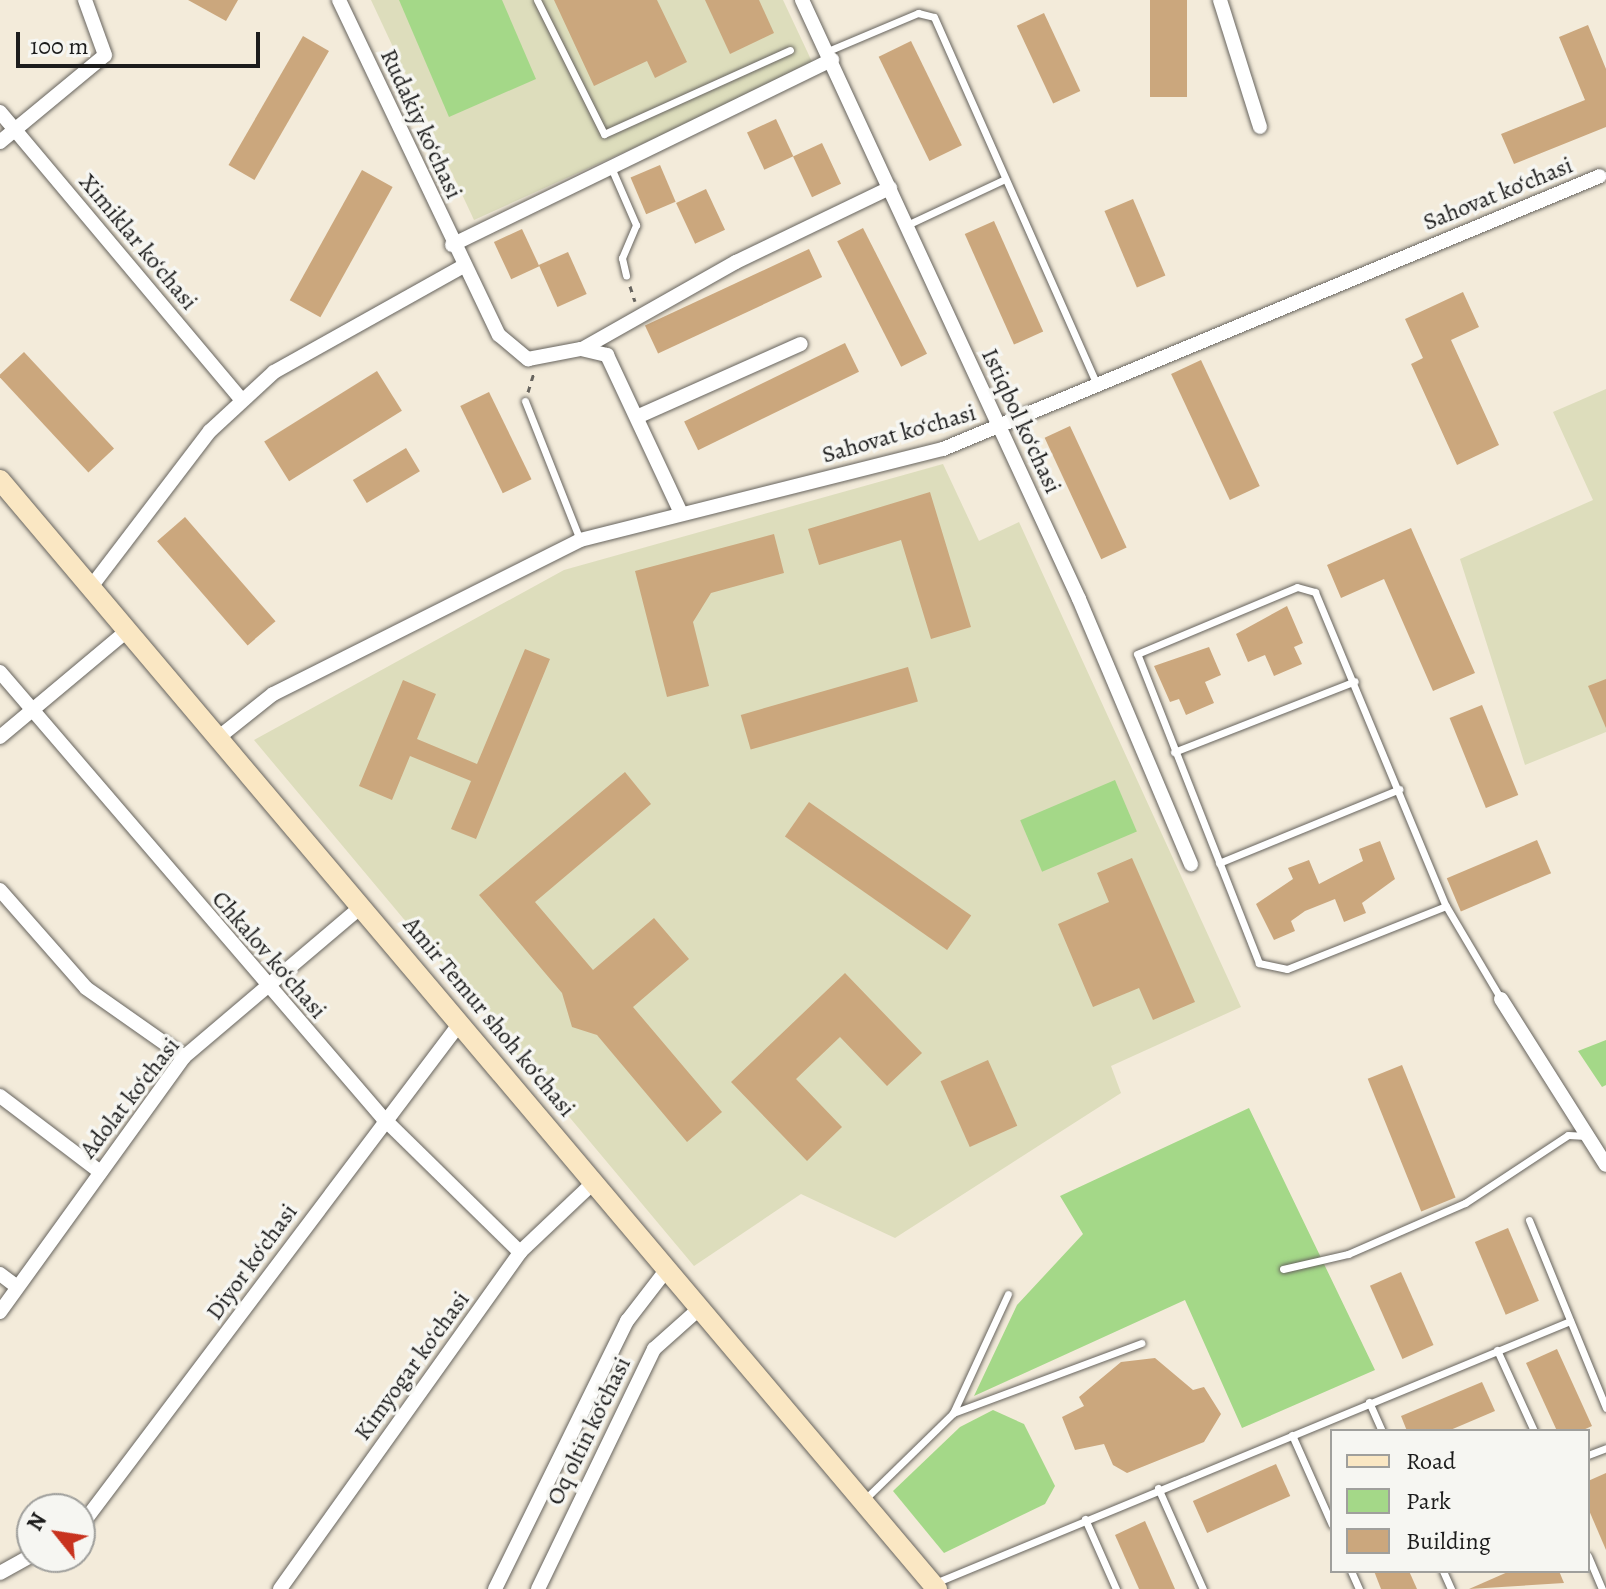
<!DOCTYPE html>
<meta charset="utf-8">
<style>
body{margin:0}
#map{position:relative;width:1606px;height:1589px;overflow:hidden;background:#f3ebda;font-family:Alegreya,serif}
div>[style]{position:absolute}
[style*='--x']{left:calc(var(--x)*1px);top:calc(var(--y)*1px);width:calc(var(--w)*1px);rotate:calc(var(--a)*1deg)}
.built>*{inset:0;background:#ddddbc}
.green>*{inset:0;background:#a4d888;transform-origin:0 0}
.building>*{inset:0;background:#cba77d;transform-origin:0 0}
.path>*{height:3px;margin-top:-1.5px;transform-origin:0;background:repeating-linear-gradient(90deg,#67645e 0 6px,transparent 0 12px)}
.roads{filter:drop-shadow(0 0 2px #67645e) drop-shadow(0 0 2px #67645e)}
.service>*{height:7px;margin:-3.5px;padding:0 3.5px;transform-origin:3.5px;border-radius:3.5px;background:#fff}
.minor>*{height:14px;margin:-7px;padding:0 7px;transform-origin:7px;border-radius:7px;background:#fff}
.secondary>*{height:20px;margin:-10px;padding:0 10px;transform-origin:10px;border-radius:10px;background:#fae7c3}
span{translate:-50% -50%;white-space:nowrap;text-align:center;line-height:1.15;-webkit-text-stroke:7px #f6f6f2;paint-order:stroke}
.street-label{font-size:24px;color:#1c1c1c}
.legend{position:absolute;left:1330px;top:1429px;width:260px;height:144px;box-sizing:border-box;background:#f6f6f2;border:2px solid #9f9f9c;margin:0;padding:10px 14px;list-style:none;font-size:24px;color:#1c1c1c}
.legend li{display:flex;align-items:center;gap:16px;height:40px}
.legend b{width:40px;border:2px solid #9f9f9c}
.north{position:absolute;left:16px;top:1493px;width:80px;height:80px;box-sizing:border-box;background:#f6f6f2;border:2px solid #9f9f9c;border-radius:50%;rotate:300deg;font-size:22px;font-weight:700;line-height:32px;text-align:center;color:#1c1c1c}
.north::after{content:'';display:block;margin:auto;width:28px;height:36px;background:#c8321e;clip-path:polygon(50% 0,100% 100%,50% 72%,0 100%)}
.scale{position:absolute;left:16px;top:32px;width:244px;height:36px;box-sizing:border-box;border:4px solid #1c1c1c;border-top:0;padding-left:10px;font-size:24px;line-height:28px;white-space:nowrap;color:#1c1c1c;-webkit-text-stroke:6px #f6f6f2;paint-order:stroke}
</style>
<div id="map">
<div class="built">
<i style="clip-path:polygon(371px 0,783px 0,814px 66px,474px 220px)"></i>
<i style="clip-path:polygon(1606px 389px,1606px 732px,1525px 765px,1460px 559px,1593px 500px,1553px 412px)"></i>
<i style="clip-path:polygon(943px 464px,979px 541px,1019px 522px,1241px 1007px,1111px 1066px,1121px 1093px,895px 1238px,801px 1194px,694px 1266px,254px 740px,564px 570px)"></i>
</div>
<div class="green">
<i style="clip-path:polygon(399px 0,502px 0,536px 79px,449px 117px)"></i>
<i style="left:1115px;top:780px;width:56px;height:103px;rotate:67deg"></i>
<i style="clip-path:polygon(1606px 1040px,1606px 1085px,1602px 1087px,1578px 1051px)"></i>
<i style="clip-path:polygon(1249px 1108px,1375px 1370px,1242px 1428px,1185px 1300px,974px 1396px,1017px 1305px,1083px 1234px,1060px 1196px)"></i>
<i style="clip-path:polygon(993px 1410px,1024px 1424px,1055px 1486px,1045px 1504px,944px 1553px,893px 1491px,960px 1427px)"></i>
</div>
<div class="building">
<i style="clip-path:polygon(188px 0,238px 0,226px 21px)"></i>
<i style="clip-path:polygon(554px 0,657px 0,687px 62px,655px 78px,647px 61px,594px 86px)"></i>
<i style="clip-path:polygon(705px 0,759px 0,774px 33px,730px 54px)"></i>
<i style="left:1150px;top:0;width:37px;height:97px"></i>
<i style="left:1044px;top:13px;width:86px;height:30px;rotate:65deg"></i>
<i style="clip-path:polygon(1588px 25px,1606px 69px,1606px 127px,1514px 164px,1501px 134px,1585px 100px,1559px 37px)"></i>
<i style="left:303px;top:36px;width:30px;height:149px;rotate:30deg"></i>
<i style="left:911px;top:41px;width:116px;height:36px;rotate:64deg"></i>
<i style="left:776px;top:119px;width:41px;height:32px;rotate:65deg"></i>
<i style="left:822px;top:143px;width:45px;height:32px;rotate:65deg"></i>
<i style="left:660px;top:165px;width:40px;height:32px;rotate:67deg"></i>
<i style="left:362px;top:170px;width:35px;height:149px;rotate:29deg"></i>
<i style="left:706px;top:189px;width:45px;height:33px;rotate:65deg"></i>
<i style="left:1133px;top:199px;width:83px;height:31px;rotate:67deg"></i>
<i style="left:994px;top:221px;width:121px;height:32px;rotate:66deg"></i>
<i style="left:863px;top:228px;width:141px;height:29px;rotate:63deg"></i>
<i style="left:522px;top:229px;width:41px;height:31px;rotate:65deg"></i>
<i style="left:809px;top:249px;width:31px;height:181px;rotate:65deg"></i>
<i style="left:568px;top:252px;width:46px;height:32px;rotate:66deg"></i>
<i style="clip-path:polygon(1463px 292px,1479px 327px,1451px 340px,1499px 445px,1457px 465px,1411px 364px,1423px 358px,1405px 319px)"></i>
<i style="left:845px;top:343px;width:32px;height:179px;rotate:64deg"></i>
<i style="left:24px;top:352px;width:132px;height:35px;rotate:47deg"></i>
<i style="left:1201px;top:360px;width:139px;height:33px;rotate:65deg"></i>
<i style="left:377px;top:371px;width:47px;height:133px;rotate:58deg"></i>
<i style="left:489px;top:392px;width:97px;height:32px;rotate:64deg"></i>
<i style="left:1070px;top:426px;width:134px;height:28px;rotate:65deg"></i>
<i style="left:406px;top:448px;width:27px;height:62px;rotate:59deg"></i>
<i style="clip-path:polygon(930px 492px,971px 627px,931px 639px,901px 540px,819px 565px,808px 529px)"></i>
<i style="left:185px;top:517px;width:138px;height:37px;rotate:49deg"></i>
<i style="clip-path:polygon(1411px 528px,1475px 673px,1433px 691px,1384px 579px,1341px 598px,1327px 565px)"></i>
<i style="clip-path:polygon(774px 534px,784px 573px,711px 593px,693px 622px,709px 686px,667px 697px,635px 571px)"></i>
<i style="clip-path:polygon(1287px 606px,1303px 643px,1294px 647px,1302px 664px,1274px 676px,1265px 655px,1248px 662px,1236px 634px)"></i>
<i style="clip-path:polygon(1209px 647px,1221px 675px,1205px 682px,1214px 703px,1186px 715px,1179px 699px,1170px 702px,1154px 666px)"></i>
<i style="clip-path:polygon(525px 649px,550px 659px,476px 839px,451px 829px,471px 781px,410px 756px,392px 800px,359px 786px,403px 680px,436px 694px,417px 739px,477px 764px)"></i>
<i style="left:908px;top:667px;width:36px;height:174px;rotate:74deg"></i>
<i style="clip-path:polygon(1606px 679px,1606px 728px,1588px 686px)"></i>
<i style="left:1482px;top:705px;width:97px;height:35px;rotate:68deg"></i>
<i style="clip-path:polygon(625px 772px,651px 804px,535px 902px,593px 970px,654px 918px,689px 959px,633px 1007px,722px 1112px,687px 1142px,597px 1035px,572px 1027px,562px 993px,479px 895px)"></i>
<i style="left:809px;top:802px;width:198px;height:42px;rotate:35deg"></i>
<i style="left:1537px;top:840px;width:36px;height:98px;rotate:67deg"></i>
<i style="clip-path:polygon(1380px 841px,1395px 879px,1362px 903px,1366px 913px,1344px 922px,1335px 899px,1305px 911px,1291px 921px,1295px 931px,1274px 940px,1256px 904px,1293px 879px,1288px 868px,1309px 860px,1319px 884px,1363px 861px,1359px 849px)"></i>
<i style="clip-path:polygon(1132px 858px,1195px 1002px,1153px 1020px,1139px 988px,1093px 1007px,1058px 924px,1109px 902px,1097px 873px)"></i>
<i style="clip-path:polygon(845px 973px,922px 1053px,887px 1086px,840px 1037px,796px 1079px,842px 1127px,807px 1161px,731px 1082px)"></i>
<i style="left:988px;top:1060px;width:72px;height:52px;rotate:66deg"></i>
<i style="left:1402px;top:1065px;width:143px;height:37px;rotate:68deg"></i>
<i style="left:1508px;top:1228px;width:79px;height:36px;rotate:67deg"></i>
<i style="left:1401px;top:1272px;width:80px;height:34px;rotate:66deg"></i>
<i style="clip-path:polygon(1557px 1349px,1592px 1426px,1581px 1431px,1557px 1431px,1526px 1363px)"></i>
<i style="clip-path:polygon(1155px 1358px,1193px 1390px,1204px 1387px,1221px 1414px,1204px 1442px,1127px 1473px,1113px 1465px,1104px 1444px,1075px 1450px,1062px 1417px,1084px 1406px,1079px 1397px,1121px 1362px)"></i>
<i style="clip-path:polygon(1482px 1382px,1495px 1411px,1448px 1431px,1407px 1431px,1401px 1416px)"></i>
<i style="left:1276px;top:1464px;width:35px;height:91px;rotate:66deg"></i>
<i style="clip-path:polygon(1606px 1473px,1606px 1550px,1588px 1508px,1588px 1481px)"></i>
<i style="clip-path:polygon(1145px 1521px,1175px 1589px,1139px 1589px,1115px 1535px)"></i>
<i style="clip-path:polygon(1374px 1571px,1409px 1571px,1417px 1589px,1381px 1589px)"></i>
<i style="clip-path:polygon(1510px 1571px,1559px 1571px,1564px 1583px,1469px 1589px)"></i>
</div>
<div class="path">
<i style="--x:630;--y:286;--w:16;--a:72"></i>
<i style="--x:528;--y:392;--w:21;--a:-73"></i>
</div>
<div class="roads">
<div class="service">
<i style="--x:537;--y:0;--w:150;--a:63.4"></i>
<i style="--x:604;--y:134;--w:204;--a:-24.3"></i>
<i style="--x:828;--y:51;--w:98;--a:-22.9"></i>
<i style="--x:918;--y:13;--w:16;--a:14"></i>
<i style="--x:934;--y:17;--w:398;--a:66.1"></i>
<i style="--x:613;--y:172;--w:58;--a:66.5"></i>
<i style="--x:636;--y:225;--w:36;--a:113"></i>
<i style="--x:622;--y:258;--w:18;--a:77"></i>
<i style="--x:907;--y:225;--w:108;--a:-25.1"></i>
<i style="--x:525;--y:401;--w:149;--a:68.4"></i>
<i style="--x:1174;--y:752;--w:194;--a:-21.4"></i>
<i style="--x:1219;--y:863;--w:195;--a:-22.3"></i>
<i style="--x:1446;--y:906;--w:171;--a:158.4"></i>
<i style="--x:1287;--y:969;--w:29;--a:-168"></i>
<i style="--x:1259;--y:963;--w:332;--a:-111.5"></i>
<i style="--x:1137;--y:654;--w:173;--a:-22.7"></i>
<i style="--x:1297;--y:587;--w:19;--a:16"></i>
<i style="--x:1315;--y:592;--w:340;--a:67.4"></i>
<i style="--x:1446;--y:906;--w:108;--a:59.4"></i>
<i style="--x:1529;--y:1220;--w:203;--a:67.7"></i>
<i style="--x:1283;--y:1269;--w:67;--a:-13"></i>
<i style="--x:1348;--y:1254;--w:128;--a:-23.6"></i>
<i style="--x:1465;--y:1203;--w:123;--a:-33.4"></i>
<i style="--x:1568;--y:1135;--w:18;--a:3"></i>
<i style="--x:1497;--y:1350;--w:89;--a:65.4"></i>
<i style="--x:1369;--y:1402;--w:32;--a:66"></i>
<i style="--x:953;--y:1413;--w:131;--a:-65.2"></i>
<i style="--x:1292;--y:1435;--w:98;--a:66"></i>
<i style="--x:1588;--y:1455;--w:19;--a:-21"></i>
<i style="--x:1158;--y:1488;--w:111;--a:66"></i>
<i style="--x:864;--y:1500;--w:124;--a:-44.3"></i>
<i style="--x:953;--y:1413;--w:201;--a:-20.4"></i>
<i style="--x:1085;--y:1519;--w:77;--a:66.1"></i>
<i style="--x:1588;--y:1556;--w:36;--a:67"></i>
<i style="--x:1351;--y:1571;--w:20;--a:66"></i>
<i style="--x:1443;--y:1571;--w:20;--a:66"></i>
<i style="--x:935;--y:1583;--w:687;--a:-22.42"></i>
</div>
<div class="minor">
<i style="--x:339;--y:0;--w:371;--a:64.5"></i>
<i style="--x:499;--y:335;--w:38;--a:40"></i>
<i style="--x:528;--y:359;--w:54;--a:-10.7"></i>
<i style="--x:581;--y:349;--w:27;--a:13"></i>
<i style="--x:607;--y:355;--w:174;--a:64.9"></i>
<i style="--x:802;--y:0;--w:660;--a:65.18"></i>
<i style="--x:1079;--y:599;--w:288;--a:67.1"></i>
<i style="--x:1220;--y:0;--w:133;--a:72.5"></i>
<i style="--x:0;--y:112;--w:376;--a:50"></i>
<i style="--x:0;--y:142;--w:136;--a:-39.6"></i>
<i style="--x:105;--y:55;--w:59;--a:-110"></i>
<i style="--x:452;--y:245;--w:423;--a:-26"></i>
<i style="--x:582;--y:349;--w:177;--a:-29.5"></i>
<i style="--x:736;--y:262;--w:171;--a:-25.7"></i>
<i style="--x:639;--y:416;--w:177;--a:-24"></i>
<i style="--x:91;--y:587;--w:196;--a:-52.7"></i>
<i style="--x:210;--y:431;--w:87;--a:-42.7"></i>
<i style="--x:274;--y:372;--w:215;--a:-29.2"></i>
<i style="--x:0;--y:672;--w:588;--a:49.35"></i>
<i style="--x:383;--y:1118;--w:192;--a:44.4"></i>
<i style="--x:0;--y:737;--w:167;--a:-39.9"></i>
<i style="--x:219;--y:737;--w:69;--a:-38.5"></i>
<i style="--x:273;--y:694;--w:343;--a:-26.6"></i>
<i style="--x:580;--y:540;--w:374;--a:-14.1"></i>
<i style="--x:943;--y:449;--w:711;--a:-22.56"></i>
<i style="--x:0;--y:890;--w:130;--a:48.7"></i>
<i style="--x:86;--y:988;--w:120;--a:35.1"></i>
<i style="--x:1501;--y:999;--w:196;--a:57.7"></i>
<i style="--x:0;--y:1096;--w:126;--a:37.2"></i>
<i style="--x:0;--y:1274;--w:21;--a:37"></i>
<i style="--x:0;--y:1312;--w:314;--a:-54.2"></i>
<i style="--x:184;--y:1057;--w:232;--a:-40.3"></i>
<i style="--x:80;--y:1527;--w:631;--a:-52.98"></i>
<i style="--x:0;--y:1573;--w:37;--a:-29"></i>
<i style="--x:280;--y:1589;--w:414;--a:-54.5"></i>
<i style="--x:520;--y:1252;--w:102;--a:-43.4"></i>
<i style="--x:495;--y:1589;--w:299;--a:-63.8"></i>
<i style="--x:627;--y:1321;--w:66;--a:-52.4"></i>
<i style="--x:538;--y:1589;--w:267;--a:-64.2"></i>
<i style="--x:654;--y:1349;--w:62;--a:-41.7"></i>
</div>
<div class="secondary">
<i style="--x:0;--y:480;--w:1452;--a:49.81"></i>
</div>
</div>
<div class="street-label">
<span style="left:421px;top:124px;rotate:65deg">Rudakiy ko‘chasi</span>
<span style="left:1498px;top:194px;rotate:-22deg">Sahovat ko‘chasi</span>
<span style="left:138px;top:242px;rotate:50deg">Ximiklar ko‘chasi</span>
<span style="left:1021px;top:421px;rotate:65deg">Istiqbol ko‘chasi</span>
<span style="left:899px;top:434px;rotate:-16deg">Sahovat ko‘chasi</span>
<span style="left:269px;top:955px;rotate:49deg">Chkalov ko‘chasi</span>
<span style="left:489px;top:1017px;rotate:50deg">Amir Temur shoh ko‘chasi</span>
<span style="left:130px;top:1098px;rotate:-52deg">Adolat ko‘chasi</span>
<span style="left:252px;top:1262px;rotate:-54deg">Diyor ko‘chasi</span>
<span style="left:412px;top:1366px;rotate:-54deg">Kimyogar ko‘chasi</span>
<span style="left:589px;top:1431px;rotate:-64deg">Oq oltin ko‘chasi</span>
</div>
<ul class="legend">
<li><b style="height:10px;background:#fae7c3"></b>Road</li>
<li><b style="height:22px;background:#a4d888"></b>Park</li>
<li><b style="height:22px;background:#cba77d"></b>Building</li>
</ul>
<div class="north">N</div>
<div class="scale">100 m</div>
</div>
